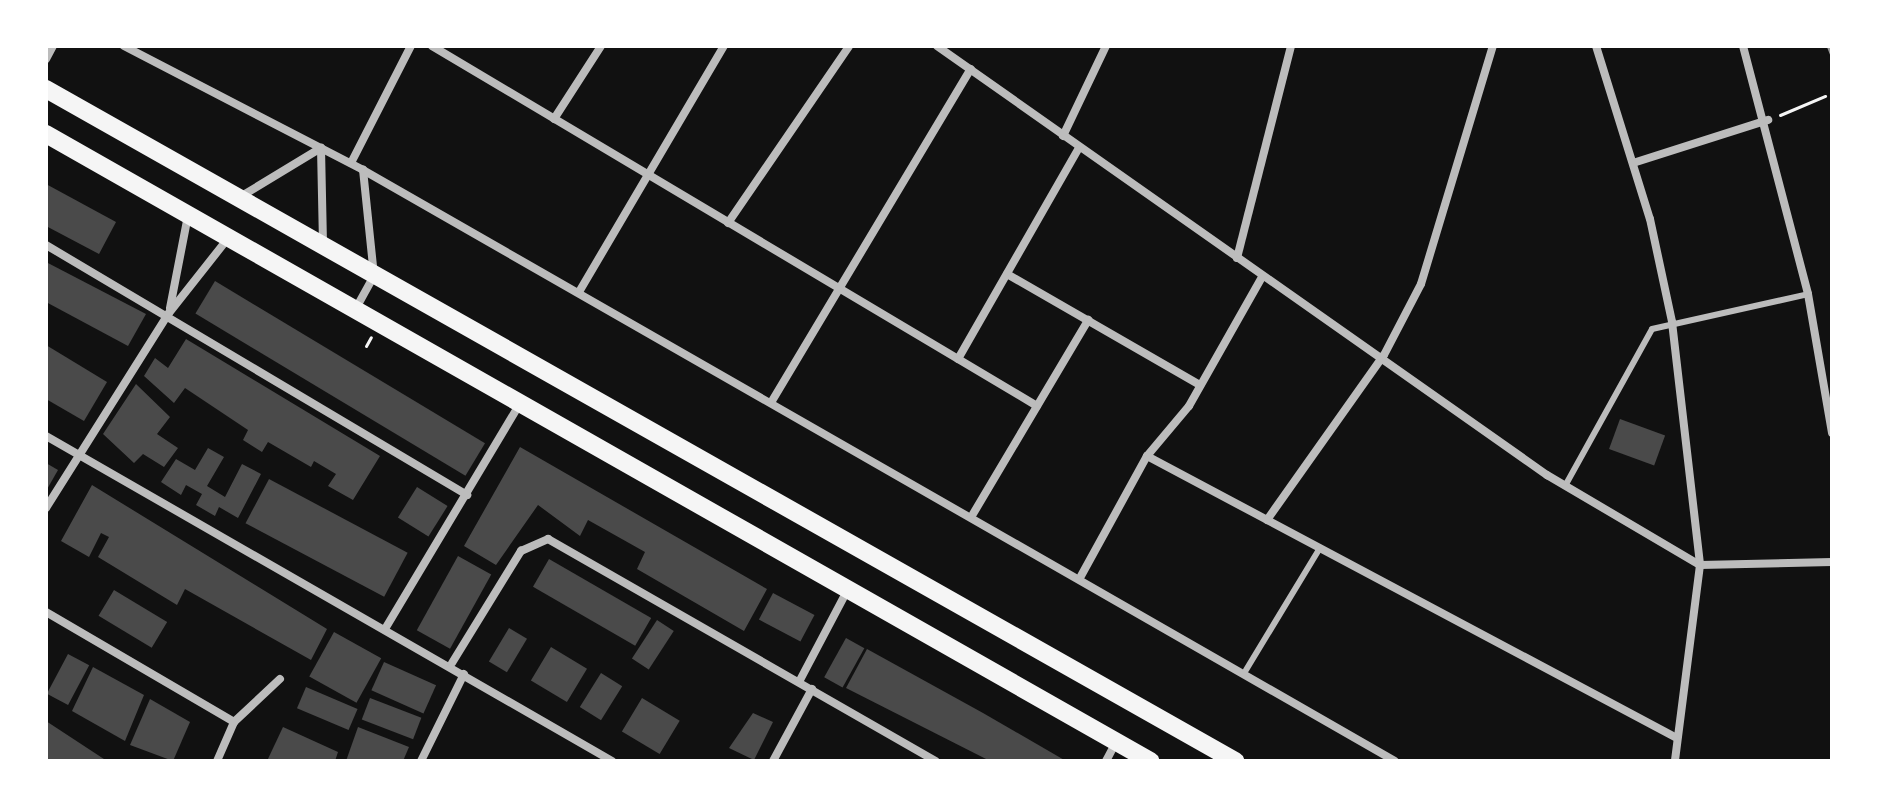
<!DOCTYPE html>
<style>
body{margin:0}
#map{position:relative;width:1878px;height:807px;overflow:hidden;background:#111;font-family:Arial,sans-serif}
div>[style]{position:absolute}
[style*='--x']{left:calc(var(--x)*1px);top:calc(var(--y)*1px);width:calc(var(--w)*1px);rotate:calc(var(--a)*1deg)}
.building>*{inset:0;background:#4a4a4a;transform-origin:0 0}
.path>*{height:3px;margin:-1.5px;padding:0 1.5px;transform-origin:1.5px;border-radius:1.5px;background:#f5f5f5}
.service>*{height:6px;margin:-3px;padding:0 3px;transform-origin:3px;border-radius:3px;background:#bcbcbc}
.minor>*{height:8px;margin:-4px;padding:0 4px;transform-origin:4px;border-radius:4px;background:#bcbcbc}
.trunk>*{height:18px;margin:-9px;padding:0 9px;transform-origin:9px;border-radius:9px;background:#f5f5f5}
.rail>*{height:5px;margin:-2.5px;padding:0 2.5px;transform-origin:2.5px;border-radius:2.5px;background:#9a9a9a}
span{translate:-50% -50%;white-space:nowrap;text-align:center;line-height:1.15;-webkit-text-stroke:6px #fff;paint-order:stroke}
.frame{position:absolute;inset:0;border:48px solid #fff;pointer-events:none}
</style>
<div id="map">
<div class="building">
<i style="clip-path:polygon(46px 184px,116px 222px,99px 254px,46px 226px)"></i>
<i style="clip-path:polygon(46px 262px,146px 314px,128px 346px,46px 302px)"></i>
<i style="left:215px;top:281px;width:315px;height:38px;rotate:31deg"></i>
<i style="clip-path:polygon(186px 339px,380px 456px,353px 500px,328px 486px,336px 474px,314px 461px,311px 467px,268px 442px,262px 452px,243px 440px,248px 430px,185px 388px,174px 403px,144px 376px,155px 358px,168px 368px)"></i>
<i style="clip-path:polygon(46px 345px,107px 382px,84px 421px,46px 399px)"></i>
<i style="clip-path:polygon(136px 384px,170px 417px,157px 434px,178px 448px,164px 467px,143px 454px,134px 463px,103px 434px)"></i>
<i style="left:1620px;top:419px;width:48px;height:32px;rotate:20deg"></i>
<i style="clip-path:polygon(520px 447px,767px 589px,744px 631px,637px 569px,645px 552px,588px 520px,580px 536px,538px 505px,496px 565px,464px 546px)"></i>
<i style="clip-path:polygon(208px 448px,224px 457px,207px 486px,225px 497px,242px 464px,261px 474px,238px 518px,219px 507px,215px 516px,196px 505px,202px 494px,186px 485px,181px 495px,161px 482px,176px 459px,195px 470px)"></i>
<i style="clip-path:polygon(46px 463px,58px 470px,46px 491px)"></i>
<i style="left:269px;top:479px;width:157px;height:50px;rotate:28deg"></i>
<i style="clip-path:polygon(92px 485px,327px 629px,311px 660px,185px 589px,177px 605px,98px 557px,109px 537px,101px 533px,89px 557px,61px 541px)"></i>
<i style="left:417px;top:487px;width:36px;height:36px;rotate:32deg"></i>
<i style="left:458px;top:556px;width:38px;height:85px;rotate:29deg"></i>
<i style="left:549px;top:559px;width:118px;height:32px;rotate:30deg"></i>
<i style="left:114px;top:590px;width:62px;height:30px;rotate:31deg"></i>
<i style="left:773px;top:593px;width:47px;height:30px;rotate:28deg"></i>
<i style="left:657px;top:620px;width:20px;height:46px;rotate:33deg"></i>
<i style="left:509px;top:628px;width:21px;height:39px;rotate:31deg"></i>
<i style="left:334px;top:632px;width:54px;height:51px;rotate:29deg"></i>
<i style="left:846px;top:638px;width:21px;height:45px;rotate:29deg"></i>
<i style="left:551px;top:647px;width:42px;height:39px;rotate:31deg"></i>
<i style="clip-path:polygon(867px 649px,983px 713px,1066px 761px,990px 761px,846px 688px)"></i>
<i style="left:68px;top:654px;width:24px;height:45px;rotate:28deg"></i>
<i style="left:384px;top:662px;width:57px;height:31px;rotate:24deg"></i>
<i style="clip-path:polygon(93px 667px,144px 695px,125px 741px,72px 711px)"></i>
<i style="left:601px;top:673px;width:25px;height:40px;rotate:32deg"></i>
<i style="left:306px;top:687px;width:56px;height:23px;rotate:23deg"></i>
<i style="left:370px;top:698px;width:55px;height:23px;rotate:21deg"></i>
<i style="left:642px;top:698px;width:44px;height:39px;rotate:31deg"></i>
<i style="clip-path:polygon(150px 699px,190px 722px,173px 761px,130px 745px)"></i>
<i style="clip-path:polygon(753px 713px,773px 722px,754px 760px,729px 748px)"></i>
<i style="clip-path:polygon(46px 721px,107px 761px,46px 761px)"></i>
<i style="clip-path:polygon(283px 727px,338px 752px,335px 761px,267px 761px)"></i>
<i style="clip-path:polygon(358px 727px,409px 747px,403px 761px,346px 761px)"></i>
</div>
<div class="path">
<i style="--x:1780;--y:115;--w:49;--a:-22.9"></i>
<i style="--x:366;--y:346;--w:10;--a:-61"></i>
</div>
<div class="service">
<i style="--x:1565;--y:486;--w:179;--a:-61"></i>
<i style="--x:1652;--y:329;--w:160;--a:-12.6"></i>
<i style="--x:1246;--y:670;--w:143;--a:-58.8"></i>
</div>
<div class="minor">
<i style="--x:124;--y:46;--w:269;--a:27.4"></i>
<i style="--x:363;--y:170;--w:1189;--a:29.8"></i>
<i style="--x:432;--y:46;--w:704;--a:30.75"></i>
<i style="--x:937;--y:46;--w:746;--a:35.12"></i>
<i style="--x:1547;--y:475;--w:178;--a:30.5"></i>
<i style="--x:1700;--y:565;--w:132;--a:-1.3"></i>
<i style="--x:1596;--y:46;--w:181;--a:72.7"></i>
<i style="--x:1650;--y:219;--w:105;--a:77.9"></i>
<i style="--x:1672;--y:322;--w:245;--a:83.4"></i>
<i style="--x:1700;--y:565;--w:198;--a:97.3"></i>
<i style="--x:1743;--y:46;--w:256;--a:75.3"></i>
<i style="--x:1808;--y:294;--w:141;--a:80.2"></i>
<i style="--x:46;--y:59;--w:15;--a:-62"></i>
<i style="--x:554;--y:119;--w:87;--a:-57.2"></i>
<i style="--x:1063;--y:136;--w:100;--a:-64.5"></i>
<i style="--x:351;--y:163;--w:131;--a:-62.9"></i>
<i style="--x:1633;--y:163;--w:142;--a:-17.7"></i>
<i style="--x:240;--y:197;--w:95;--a:-31.2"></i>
<i style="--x:321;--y:148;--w:95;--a:88.8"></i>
<i style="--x:728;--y:223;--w:214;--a:-55.6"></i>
<i style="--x:46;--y:245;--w:490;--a:30.7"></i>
<i style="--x:1237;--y:258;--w:219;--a:-75.7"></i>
<i style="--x:1007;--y:274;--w:223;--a:29.9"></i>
<i style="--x:579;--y:292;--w:286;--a:-59.5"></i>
<i style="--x:170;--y:308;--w:95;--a:-79"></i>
<i style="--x:355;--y:310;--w:39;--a:-61"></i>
<i style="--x:374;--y:276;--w:107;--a:-95.9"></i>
<i style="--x:958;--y:359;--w:243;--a:-60.2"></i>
<i style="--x:772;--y:401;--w:387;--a:-59.1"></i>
<i style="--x:46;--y:436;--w:653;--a:29.86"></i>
<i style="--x:1147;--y:456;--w:598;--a:28.02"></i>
<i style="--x:46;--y:508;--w:231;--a:-57.8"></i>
<i style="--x:169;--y:313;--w:97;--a:-51.7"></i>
<i style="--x:973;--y:514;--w:226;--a:-59.3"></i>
<i style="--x:1267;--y:520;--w:202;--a:-54.7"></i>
<i style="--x:1384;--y:355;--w:80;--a:-62.5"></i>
<i style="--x:1421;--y:284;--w:249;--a:-73.2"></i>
<i style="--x:1081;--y:576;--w:137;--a:-61.2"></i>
<i style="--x:1147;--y:456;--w:65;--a:-50"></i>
<i style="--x:1189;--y:406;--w:148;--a:-60.5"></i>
<i style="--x:46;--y:612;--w:218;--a:30.3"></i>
<i style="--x:385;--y:629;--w:259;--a:-59.1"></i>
<i style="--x:452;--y:663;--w:132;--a:-58.4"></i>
<i style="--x:521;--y:551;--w:30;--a:-24"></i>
<i style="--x:548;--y:539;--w:447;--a:29.8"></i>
<i style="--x:799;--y:682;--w:103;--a:-62.2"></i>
<i style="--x:217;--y:761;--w:43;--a:-66.4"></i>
<i style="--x:234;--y:722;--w:63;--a:-43.1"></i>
<i style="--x:421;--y:761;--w:97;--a:-63.7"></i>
<i style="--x:773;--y:761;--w:82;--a:-61.6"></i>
<i style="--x:1106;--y:761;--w:21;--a:-62"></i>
</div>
<div class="trunk">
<i style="--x:46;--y:89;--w:1366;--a:29.47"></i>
<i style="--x:46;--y:134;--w:1270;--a:29.59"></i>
</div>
<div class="rail">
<i style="--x:1829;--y:46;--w:9;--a:69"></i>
</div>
<div class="frame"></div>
</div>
